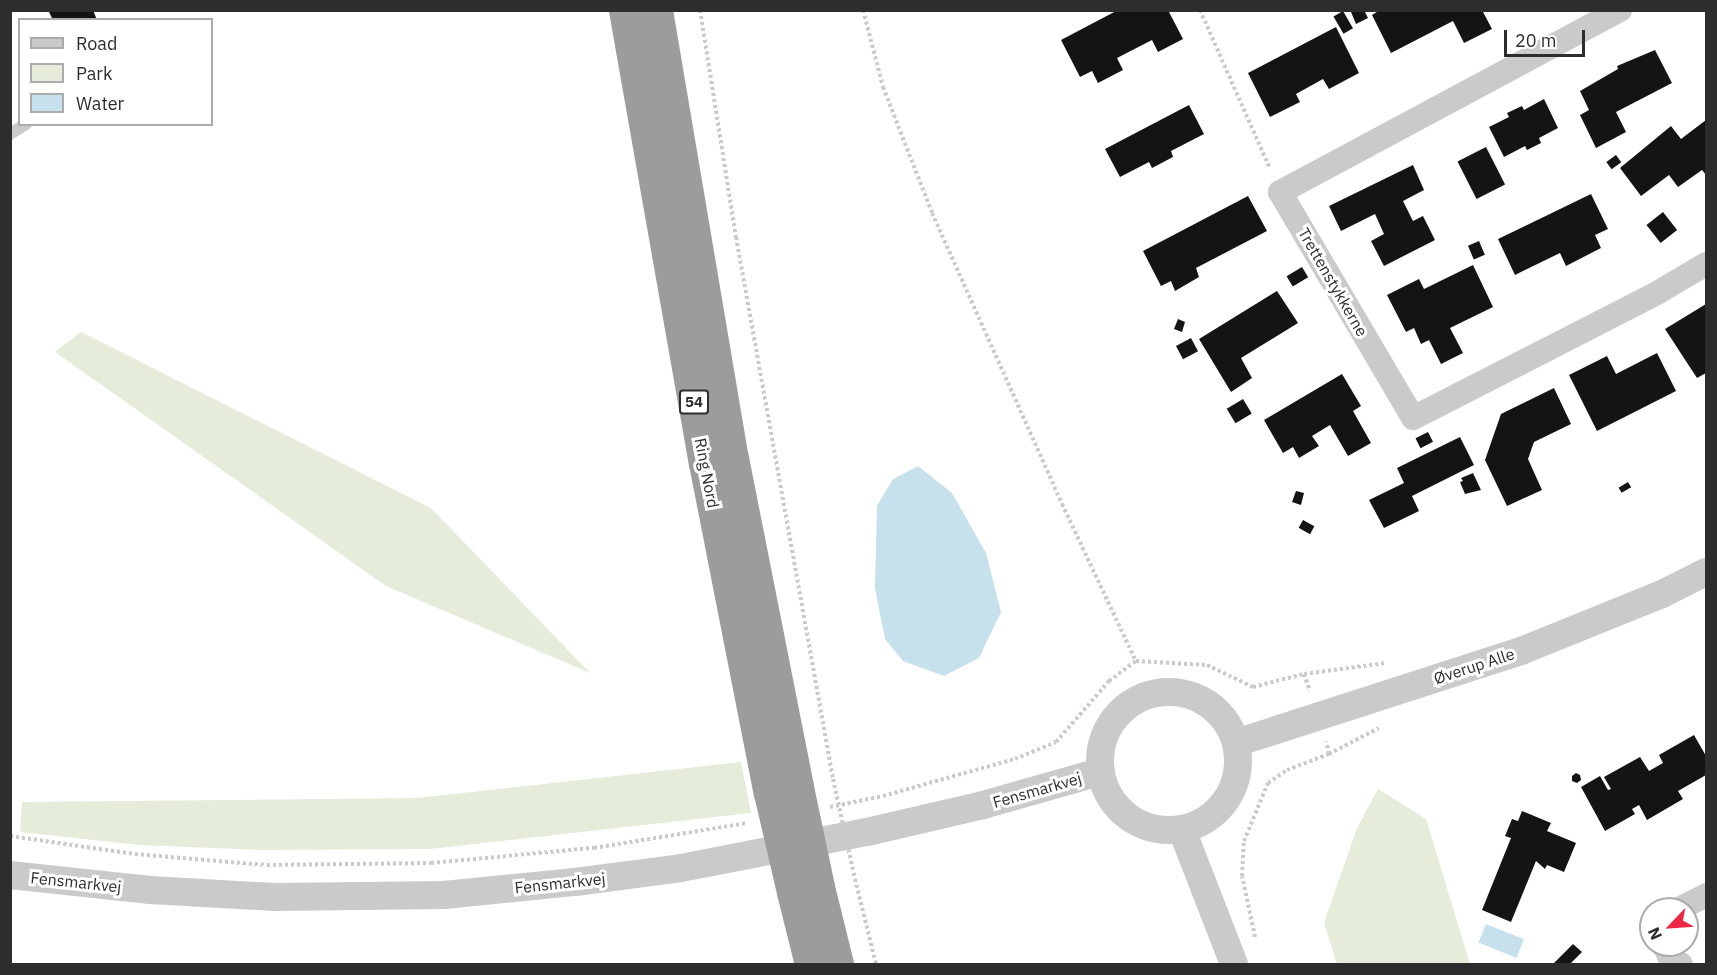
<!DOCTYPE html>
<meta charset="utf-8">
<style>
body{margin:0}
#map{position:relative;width:1717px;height:975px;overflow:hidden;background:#fff;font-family:"IBM Plex Sans",sans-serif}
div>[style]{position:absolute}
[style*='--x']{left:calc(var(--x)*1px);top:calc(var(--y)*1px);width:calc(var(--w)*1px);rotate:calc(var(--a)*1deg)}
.green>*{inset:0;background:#e5ecda}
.water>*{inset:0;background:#c6e0ec;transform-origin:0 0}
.building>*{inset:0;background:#141414;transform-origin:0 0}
.path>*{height:4px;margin-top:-2px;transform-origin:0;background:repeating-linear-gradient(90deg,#cacaca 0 3px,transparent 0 6px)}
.service>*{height:12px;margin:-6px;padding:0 6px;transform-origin:6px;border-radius:6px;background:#cacaca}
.minor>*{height:24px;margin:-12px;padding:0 12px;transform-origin:12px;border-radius:12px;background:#cacaca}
.tertiary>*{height:28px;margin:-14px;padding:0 14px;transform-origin:14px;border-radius:14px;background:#cacaca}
.tertiary>.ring{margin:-14px;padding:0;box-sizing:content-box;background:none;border:28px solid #cacaca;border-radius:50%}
.trunk>*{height:33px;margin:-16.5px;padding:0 16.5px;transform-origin:16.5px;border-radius:16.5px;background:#9c9c9c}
.path-bridge>*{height:4px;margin-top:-2px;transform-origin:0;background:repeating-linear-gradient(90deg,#cacaca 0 3px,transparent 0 6px)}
.trunk-bridge>*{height:33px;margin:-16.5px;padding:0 16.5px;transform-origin:16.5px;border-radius:16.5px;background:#9c9c9c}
span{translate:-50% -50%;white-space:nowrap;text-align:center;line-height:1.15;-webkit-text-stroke:6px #fff;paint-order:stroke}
.shield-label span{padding:2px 4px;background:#fff;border:2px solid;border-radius:4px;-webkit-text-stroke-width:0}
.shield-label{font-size:15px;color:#2d2d2d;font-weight:700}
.street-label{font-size:16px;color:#2d2d2d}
.frame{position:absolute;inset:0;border:12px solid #2d2d2d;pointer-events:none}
.legend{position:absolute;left:18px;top:18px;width:195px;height:108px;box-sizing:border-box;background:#fff;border:2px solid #ababab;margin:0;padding:8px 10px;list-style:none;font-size:18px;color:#2d2d2d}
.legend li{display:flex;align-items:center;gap:12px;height:30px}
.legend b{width:30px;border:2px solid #ababab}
.north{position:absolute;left:1639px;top:897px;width:60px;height:60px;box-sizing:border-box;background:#fff;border:2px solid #ababab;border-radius:50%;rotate:245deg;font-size:16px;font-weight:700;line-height:24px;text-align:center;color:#2d2d2d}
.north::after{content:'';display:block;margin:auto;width:21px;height:27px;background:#eb2947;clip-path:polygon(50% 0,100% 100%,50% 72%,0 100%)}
.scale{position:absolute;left:1504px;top:30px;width:81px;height:27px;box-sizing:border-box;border:3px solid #2d2d2d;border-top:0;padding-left:8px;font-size:18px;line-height:21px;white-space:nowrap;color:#2d2d2d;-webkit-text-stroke:4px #fff;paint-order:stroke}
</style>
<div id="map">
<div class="green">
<i style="clip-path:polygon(81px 332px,431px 508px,590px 673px,386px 586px,55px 352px)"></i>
<i style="clip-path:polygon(741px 762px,751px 813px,430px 849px,261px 850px,139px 845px,20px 832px,22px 802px,417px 798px)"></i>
<i style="clip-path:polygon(1378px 789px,1426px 819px,1470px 964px,1337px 964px,1324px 923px,1357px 828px)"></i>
</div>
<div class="water">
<i style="clip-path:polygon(918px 466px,952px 493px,986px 553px,1001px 612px,979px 658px,944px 676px,903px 661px,885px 639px,875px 588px,877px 506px,893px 479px)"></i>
<i style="left:1486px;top:924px;width:41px;height:20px;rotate:22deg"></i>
</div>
<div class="building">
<i style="clip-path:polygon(48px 10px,93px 10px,97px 20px,53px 20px)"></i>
<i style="clip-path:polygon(1118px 10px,1168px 10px,1183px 39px,1158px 52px,1152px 40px,1117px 58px,1123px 70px,1098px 83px,1092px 71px,1080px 77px,1061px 40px)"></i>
<i style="clip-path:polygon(1354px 10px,1364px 10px,1368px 18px,1356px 24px,1351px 12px)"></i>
<i style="clip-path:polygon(1380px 10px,1482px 10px,1492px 29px,1464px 43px,1453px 21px,1391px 53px,1372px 15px)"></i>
<i style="left:1343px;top:11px;width:20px;height:11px;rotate:60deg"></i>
<i style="clip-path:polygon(1336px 27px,1359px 73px,1329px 89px,1323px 79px,1296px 94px,1300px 102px,1270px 117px,1248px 73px)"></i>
<i style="clip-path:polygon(1655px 50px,1672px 83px,1616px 112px,1626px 132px,1596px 148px,1580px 115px,1589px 110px,1580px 91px,1618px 69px,1617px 66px)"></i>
<i style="clip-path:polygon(1544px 99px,1558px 128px,1539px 138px,1541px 143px,1527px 150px,1525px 146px,1504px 157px,1489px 127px,1509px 117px,1507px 113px,1522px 106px,1524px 110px)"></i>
<i style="clip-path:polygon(1189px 105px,1204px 134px,1171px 151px,1173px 157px,1152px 168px,1149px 162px,1120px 177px,1105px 149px)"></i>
<i style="clip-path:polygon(1706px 120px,1706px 175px,1702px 170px,1678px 187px,1669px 175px,1641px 196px,1620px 168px,1671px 126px,1681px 139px)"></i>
<i style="left:1486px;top:147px;width:42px;height:32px;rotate:63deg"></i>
<i style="left:1616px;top:155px;width:9px;height:12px;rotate:54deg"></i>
<i style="clip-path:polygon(1413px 165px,1424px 190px,1403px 201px,1413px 221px,1423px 216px,1435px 240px,1384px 266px,1371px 241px,1384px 234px,1375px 214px,1341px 231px,1329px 206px)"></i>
<i style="clip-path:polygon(1591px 194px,1608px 229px,1595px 235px,1601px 248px,1566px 266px,1560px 253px,1515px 275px,1498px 239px)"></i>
<i style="clip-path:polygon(1248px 196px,1267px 231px,1196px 268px,1199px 277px,1175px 291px,1171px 281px,1161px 286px,1143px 251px)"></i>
<i style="left:1663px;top:212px;width:23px;height:21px;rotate:52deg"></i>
<i style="left:1479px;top:241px;width:15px;height:12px;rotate:67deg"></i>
<i style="clip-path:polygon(1473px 265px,1493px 307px,1450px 328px,1463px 353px,1441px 364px,1429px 340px,1421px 344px,1414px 328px,1406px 332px,1387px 295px,1419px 279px,1424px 289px)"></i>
<i style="left:1302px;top:267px;width:12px;height:18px;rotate:59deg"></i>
<i style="clip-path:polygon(1277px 291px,1298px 323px,1241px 358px,1252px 378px,1231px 392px,1199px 339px)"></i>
<i style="clip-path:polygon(1706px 304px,1706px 373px,1697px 378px,1665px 329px)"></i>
<i style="clip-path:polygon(1178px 319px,1185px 322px,1182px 332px,1174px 329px)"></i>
<i style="left:1191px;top:338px;width:15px;height:17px;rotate:62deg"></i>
<i style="clip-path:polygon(1657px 353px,1676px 391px,1597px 431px,1569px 375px,1607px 356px,1616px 374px)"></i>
<i style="clip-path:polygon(1342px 374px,1361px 406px,1353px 411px,1371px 443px,1348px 456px,1330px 425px,1312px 436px,1319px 446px,1299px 458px,1293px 447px,1283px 453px,1264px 420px)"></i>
<i style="clip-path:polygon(1554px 388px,1571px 424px,1534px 442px,1528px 459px,1542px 490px,1507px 506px,1485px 460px,1501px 414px)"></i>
<i style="left:1243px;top:399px;width:17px;height:19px;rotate:59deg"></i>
<i style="left:1428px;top:432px;width:11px;height:14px;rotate:63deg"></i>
<i style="clip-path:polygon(1460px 437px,1474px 465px,1412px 496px,1419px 511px,1384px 528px,1369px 500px,1404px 483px,1397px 468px)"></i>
<i style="clip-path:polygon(1473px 473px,1481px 490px,1465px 494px,1460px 482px,1463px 481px,1461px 478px)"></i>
<i style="left:1628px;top:482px;width:6px;height:11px;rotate:59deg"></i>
<i style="clip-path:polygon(1296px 491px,1304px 493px,1301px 505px,1292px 502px)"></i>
<i style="left:1303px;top:520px;width:13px;height:9px;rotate:29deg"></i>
<i style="clip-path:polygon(1694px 735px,1706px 756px,1706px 775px,1678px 791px,1683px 799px,1647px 820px,1639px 805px,1632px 809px,1635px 814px,1605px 831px,1581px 787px,1600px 776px,1608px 790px,1611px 789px,1604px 777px,1640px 757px,1649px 771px,1663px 763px,1659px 755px)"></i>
<i style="clip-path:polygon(1576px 773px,1580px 775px,1581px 780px,1577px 783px,1572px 781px,1572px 776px)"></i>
<i style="clip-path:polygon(1522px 811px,1551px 823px,1547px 831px,1576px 843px,1564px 872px,1547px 865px,1545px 869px,1536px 861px,1511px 922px,1482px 910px,1511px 838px,1505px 836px,1512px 819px,1518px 821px)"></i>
<i style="clip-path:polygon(1573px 944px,1582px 952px,1570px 964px,1553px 964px)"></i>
</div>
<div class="path">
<i style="--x:700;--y:10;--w:230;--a:81"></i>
<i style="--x:736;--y:237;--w:551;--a:79.85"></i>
<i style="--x:863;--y:10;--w:80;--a:75.4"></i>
<i style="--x:883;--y:87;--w:135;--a:68.7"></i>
<i style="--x:932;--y:213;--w:319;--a:65.9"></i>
<i style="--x:1062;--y:504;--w:174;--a:64.8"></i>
<i style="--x:1200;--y:10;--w:174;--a:66.2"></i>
<i style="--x:1304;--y:674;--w:82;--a:-7.7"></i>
<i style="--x:1329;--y:754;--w:56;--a:-27.5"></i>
<i style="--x:830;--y:807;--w:54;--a:-11.7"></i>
<i style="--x:883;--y:796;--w:137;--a:-15.7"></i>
<i style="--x:1015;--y:759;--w:44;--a:-22.5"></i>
<i style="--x:1056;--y:742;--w:81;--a:-49"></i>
<i style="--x:1109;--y:681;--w:34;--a:-37"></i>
<i style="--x:1136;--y:661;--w:71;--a:3.2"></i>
<i style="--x:1207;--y:665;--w:51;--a:25.6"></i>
<i style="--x:1253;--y:687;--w:53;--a:-14.3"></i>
<i style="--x:1304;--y:674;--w:18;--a:71"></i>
<i style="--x:10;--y:836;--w:126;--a:8.2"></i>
<i style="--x:135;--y:854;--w:132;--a:4.8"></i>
<i style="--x:267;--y:865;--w:164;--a:-0.7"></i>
<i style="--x:431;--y:863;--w:164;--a:-5.3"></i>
<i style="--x:594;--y:848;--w:154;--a:-9.3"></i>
<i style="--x:855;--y:879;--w:88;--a:76.1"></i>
<i style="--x:1255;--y:937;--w:62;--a:-102"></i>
<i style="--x:1242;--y:876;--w:35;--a:-87"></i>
<i style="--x:1244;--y:841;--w:63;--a:-67.5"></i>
<i style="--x:1268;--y:783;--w:23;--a:-34"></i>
<i style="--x:1287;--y:770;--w:45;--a:-20.9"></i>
<i style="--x:1329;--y:754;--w:13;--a:-103"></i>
</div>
<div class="service">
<i style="--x:10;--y:134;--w:19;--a:-32"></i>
</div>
<div class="minor">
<i style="--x:1620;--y:10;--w:386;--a:151.8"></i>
<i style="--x:1280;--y:192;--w:262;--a:59.5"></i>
<i style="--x:1413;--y:418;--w:274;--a:-27.1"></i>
<i style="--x:1657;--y:293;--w:57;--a:-30.6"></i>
<i style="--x:1679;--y:909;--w:30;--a:-27"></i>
<i style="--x:1664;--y:945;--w:12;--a:66"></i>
<i style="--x:1669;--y:956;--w:14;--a:34"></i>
</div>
<div class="tertiary">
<i class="ring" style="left:1100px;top:692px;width:110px;height:110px"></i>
<i style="--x:1236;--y:743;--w:299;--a:-17.9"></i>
<i style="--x:1521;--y:651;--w:152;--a:-22"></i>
<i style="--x:1662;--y:594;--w:49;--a:-26.6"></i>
<i style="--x:1182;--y:830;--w:144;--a:68.8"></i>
<i style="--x:10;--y:875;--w:141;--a:6.1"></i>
<i style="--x:150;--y:890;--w:125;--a:3.2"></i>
<i style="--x:275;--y:897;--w:169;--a:-0.7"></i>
<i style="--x:444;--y:895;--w:132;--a:-5.7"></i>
<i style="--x:575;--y:882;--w:107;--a:-7.5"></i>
<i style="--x:681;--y:868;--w:189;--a:-11"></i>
<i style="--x:867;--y:832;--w:119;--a:-13.1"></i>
<i style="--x:983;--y:805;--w:122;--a:-15.8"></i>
</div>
<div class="trunk">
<i style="--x:625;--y:10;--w:460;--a:80"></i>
<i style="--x:705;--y:463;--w:336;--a:78.9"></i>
<i style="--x:656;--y:10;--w:454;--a:80.4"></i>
<i style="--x:732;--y:458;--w:335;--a:78.8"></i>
<i style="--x:818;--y:887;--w:79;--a:76.1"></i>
<i style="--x:793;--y:892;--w:74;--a:76"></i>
</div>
<div class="path-bridge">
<i style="--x:833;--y:779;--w:102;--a:77.6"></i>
</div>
<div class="trunk-bridge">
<i style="--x:797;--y:787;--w:102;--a:78.1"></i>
<i style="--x:770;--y:793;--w:102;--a:76.9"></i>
</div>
<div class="shield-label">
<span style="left:694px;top:402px">54</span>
</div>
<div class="street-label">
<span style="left:1333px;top:282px;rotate:60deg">Trettenstykkerne</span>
<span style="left:707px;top:473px;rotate:79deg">Ring Nord</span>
<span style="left:1474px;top:666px;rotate:-18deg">Øverup Alle</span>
<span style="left:1037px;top:790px;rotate:-16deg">Fensmarkvej</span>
<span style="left:76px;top:882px;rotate:6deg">Fensmarkvej</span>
<span style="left:560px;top:883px;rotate:-6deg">Fensmarkvej</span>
</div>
<div class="frame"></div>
<ul class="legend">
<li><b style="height:8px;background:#cacaca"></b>Road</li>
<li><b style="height:16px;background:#e5ecda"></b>Park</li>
<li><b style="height:16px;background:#c6e0ec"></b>Water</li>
</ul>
<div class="north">N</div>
<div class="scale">20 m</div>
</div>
